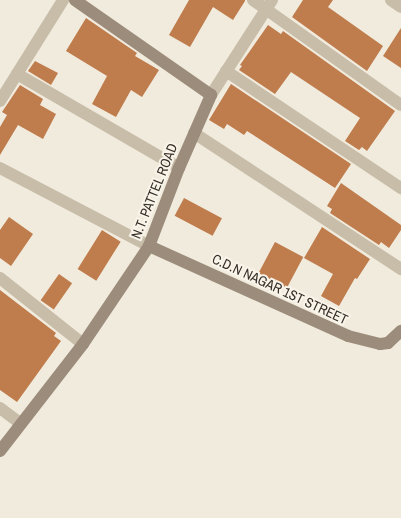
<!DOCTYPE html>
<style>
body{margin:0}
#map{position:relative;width:401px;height:518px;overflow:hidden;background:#f1ebdd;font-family:"Archivo Narrow",sans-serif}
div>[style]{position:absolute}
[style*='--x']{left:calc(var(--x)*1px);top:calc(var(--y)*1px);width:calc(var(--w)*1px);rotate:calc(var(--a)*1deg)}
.building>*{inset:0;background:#bf7c4c;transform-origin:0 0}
.street>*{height:12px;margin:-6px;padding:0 6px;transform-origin:6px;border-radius:6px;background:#c8bda9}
.secondary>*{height:12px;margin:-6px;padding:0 6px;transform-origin:6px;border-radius:6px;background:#9c8c7b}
span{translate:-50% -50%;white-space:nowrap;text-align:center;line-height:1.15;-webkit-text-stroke:4px #f9f4e9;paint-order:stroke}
.street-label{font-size:14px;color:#362f29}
</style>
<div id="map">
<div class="building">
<i style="clip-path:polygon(189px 0,245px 0,245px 1px,233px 20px,213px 7px,190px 47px,169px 35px)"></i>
<i style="clip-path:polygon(303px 0,333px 0,328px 7px,383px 46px,367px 71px,292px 17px)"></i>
<i style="clip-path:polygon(86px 18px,137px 53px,135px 56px,159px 70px,142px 97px,131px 90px,116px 117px,92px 104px,107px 76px,66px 51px)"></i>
<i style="clip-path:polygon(268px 25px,281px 34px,283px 31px,395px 111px,367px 151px,362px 147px,359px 150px,345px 141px,360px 118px,291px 72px,275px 94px,239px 70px,242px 66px,240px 65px)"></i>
<i style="clip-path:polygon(401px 28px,401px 68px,383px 56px)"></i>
<i style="clip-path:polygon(35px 61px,58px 73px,51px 85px,28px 71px)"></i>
<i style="clip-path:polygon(231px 84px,351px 164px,335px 188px,247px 131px,244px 135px,227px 124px,224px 129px,209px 120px)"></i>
<i style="clip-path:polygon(20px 85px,43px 99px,40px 105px,56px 114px,43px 139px,18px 125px,0 155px,0 127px,7px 115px,2px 112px)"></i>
<i style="clip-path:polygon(341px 183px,401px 225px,401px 230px,389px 248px,381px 242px,379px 245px,330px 213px,332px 209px,327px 206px)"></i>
<i style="left:184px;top:198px;width:43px;height:20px;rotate:28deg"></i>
<i style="clip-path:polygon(9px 217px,33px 234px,11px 266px,0 258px,0 230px)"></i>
<i style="clip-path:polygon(322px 227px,370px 259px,357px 279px,355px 278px,339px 306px,321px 296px,333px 274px,304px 258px)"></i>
<i style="left:102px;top:230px;width:22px;height:46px;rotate:32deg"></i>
<i style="left:275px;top:242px;width:32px;height:35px;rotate:28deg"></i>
<i style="left:59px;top:274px;width:16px;height:32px;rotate:35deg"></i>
<i style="clip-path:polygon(0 290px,56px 333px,54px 336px,61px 341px,17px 402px,0 390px)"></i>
</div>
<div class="street">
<i style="--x:253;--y:0;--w:181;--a:35.4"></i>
<i style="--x:391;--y:0;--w:12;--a:35"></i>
<i style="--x:226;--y:71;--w:211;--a:33.8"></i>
<i style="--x:17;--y:74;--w:187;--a:30.1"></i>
<i style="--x:211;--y:95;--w:113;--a:-57.3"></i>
<i style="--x:0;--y:101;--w:119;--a:-58"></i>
<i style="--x:194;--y:133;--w:248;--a:33.3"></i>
<i style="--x:0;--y:168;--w:168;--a:27.6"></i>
<i style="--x:0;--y:278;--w:106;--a:38.5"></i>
<i style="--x:0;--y:408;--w:26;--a:37"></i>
</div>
<div class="secondary">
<i style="--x:149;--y:246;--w:218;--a:24.3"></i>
<i style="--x:348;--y:336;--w:33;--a:14"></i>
<i style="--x:380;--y:344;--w:8;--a:-7"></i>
<i style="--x:388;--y:343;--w:18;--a:-43"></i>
<i style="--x:0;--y:451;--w:135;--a:-52.2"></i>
<i style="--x:83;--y:344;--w:118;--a:-56"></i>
<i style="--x:149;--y:246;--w:84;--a:-69"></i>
<i style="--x:179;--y:168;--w:80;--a:-66.3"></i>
<i style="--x:211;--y:95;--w:166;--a:-145.1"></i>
</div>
<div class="street-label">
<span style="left:154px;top:191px;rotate:-68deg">N.T. PATTEL ROAD</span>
<span style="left:280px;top:289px;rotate:25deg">C.D.N NAGAR 1ST STREET</span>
</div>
</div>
